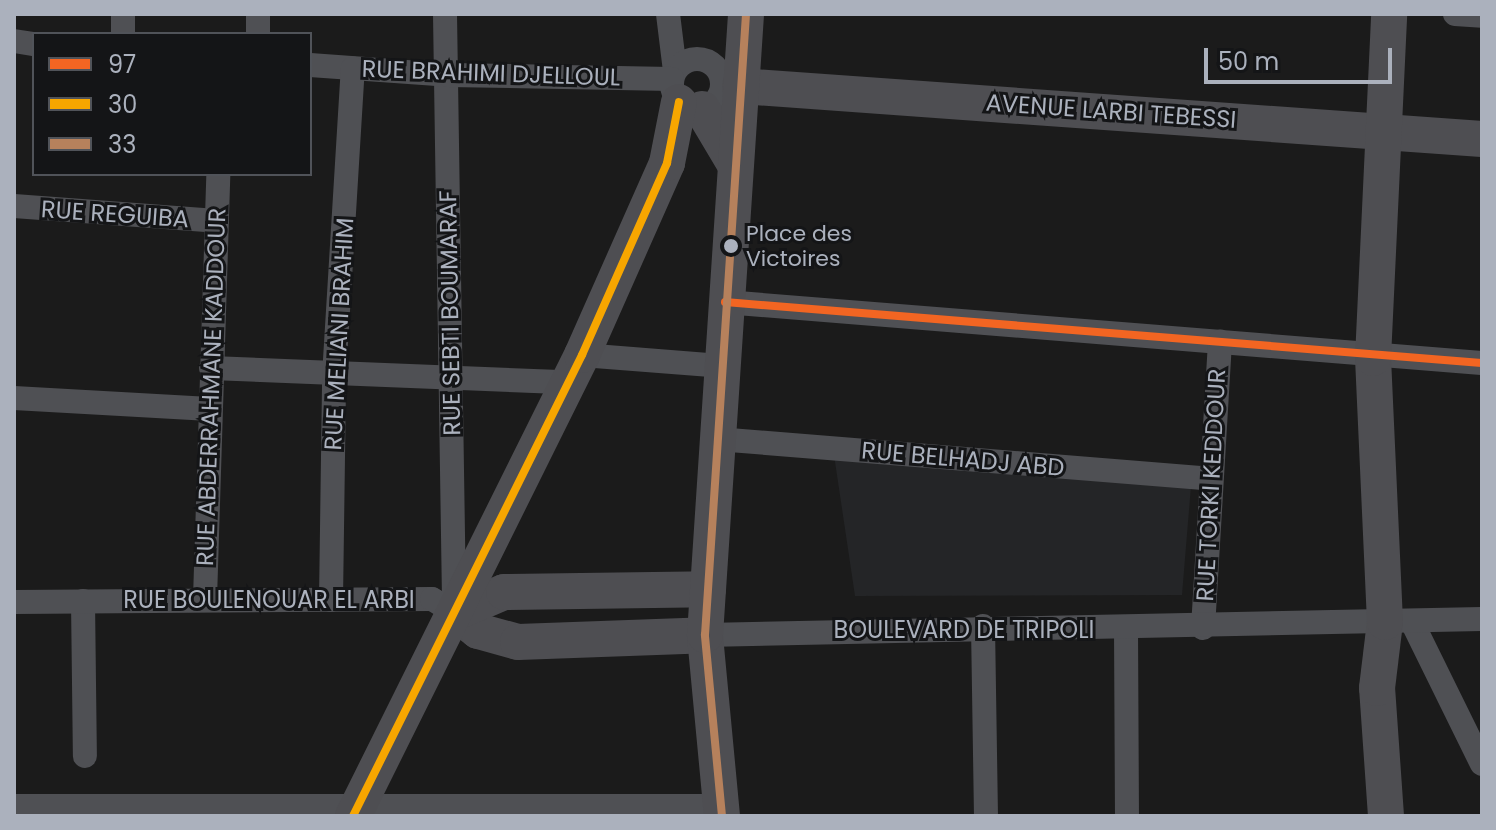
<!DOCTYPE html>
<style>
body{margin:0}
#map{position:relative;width:1496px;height:830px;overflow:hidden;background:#1b1b1b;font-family:Poppins,sans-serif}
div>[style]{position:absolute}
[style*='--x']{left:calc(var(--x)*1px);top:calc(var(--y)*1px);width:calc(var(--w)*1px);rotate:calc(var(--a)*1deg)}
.built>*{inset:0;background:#242527}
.street>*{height:24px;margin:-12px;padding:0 12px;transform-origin:12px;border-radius:12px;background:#4f5054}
.street>.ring{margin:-12px;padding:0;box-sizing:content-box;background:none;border:24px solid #4f5054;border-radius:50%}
.secondary>*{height:36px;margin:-18px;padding:0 18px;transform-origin:18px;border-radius:18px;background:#4e4e52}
.bus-1>*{height:8px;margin:-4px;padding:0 4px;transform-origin:4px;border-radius:4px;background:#f26522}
.bus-2>*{height:8px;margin:-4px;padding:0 4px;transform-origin:4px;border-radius:4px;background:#f7a600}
.bus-3>*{height:8px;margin:-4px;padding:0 4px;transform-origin:4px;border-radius:4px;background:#b6815c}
.dots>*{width:22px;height:22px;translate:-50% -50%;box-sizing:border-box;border:4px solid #141517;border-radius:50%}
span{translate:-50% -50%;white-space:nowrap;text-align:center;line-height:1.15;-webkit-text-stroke:6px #141517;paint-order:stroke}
.bus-label{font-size:22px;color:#abb1bd}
.left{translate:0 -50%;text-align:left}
.street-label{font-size:24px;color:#abb1bd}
.frame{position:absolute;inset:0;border:16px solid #abb1bd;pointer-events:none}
.legend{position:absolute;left:32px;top:32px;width:280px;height:144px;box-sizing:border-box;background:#141517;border:2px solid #505359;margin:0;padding:10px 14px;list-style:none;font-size:24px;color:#abb1bd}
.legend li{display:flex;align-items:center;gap:16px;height:40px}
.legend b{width:40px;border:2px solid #505359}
.scale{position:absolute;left:1204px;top:48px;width:188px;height:36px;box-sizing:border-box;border:4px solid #abb1bd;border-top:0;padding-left:10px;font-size:24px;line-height:28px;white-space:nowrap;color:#abb1bd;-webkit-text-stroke:6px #141517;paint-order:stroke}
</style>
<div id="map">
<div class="built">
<i style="clip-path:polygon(834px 455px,1191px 486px,1182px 595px,855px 596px)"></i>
</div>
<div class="street">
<i style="--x:123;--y:14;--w:20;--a:90"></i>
<i style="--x:258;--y:14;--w:20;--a:90"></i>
<i style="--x:445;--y:14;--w:588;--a:89.12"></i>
<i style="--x:668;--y:14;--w:57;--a:83"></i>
<i style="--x:1455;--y:14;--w:27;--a:4"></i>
<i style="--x:14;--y:41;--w:20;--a:9"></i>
<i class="ring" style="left:672px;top:59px;width:26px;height:26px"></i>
<i style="--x:310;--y:65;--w:138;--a:4.1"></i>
<i style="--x:448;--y:75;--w:224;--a:1"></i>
<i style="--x:14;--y:206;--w:203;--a:4.2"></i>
<i style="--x:725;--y:302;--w:759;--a:4.61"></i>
<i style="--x:582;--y:355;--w:139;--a:4.5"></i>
<i style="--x:211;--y:368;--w:355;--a:2.3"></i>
<i style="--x:14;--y:398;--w:196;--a:3.2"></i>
<i style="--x:717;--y:439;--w:494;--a:4.6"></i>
<i style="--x:205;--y:599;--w:425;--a:-88.2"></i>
<i style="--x:331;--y:600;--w:224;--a:-89.2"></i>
<i style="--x:334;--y:376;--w:308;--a:-86.5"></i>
<i style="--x:83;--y:601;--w:155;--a:89.3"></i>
<i style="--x:14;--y:602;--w:418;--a:-0.4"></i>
<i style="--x:432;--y:599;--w:27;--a:31"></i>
<i style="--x:1412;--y:622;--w:158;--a:63.8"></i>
<i style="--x:983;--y:626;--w:190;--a:89.1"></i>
<i style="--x:1203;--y:628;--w:287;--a:-86.6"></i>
<i style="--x:1126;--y:629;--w:187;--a:89.7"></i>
<i style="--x:705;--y:635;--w:777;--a:-1.18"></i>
<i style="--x:14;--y:806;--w:707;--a:0"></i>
</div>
<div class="secondary">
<i style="--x:740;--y:86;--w:744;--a:4.09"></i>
<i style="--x:702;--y:109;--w:63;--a:59.3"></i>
<i style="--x:455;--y:613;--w:29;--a:38"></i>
<i style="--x:478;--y:631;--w:41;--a:15.4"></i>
<i style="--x:518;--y:642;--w:187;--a:-2.1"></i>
<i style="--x:455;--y:613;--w:53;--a:-23.2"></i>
<i style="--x:504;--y:592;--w:204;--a:-0.8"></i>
<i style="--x:353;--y:816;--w:515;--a:-63.58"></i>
<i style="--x:582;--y:355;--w:210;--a:-66.1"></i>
<i style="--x:667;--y:163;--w:62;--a:-78.9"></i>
<i style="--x:722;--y:816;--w:182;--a:-95.4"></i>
<i style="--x:705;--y:635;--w:622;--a:-86.22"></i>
<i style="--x:1386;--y:816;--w:128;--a:-94"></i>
<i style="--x:1377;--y:688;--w:66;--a:-83.1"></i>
<i style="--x:1385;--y:622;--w:264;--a:-92.6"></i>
<i style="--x:1373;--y:358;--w:344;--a:-87.3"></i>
</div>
<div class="bus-1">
<i style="--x:725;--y:302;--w:759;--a:4.61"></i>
</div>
<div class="bus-2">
<i style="--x:353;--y:816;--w:515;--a:-63.58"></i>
<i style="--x:582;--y:355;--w:210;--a:-66.1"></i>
<i style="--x:667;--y:163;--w:62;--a:-78.9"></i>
</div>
<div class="bus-3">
<i style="--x:722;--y:816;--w:182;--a:-95.4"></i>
<i style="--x:705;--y:635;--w:622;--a:-86.22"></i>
</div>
<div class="dots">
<i style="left:731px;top:246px;background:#abb1bd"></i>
</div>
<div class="bus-label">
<span class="left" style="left:746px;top:246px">Place des<br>Victoires</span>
</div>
<div class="street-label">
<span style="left:491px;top:73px;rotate:2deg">RUE BRAHIMI DJELLOUL</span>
<span style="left:1111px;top:111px;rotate:4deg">AVENUE LARBI TEBESSI</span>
<span style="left:115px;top:214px;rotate:4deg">RUE REGUIBA</span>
<span style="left:450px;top:313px;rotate:-91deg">RUE SEBTI BOUMARAF</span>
<span style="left:339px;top:334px;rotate:-87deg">RUE MELIANI BRAHIM</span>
<span style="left:211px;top:387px;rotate:-88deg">RUE ABDERRAHMANE KADDOUR</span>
<span style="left:963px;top:459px;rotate:5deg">RUE BELHADJ ABD</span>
<span style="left:1211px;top:485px;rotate:-87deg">RUE TORKI KEDDOUR</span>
<span style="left:269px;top:600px">RUE BOULENOUAR EL ARBI</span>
<span style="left:964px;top:630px">BOULEVARD DE TRIPOLI</span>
</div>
<div class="frame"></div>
<ul class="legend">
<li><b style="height:10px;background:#f26522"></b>97</li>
<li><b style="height:10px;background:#f7a600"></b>30</li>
<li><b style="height:10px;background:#b6815c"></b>33</li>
</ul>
<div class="scale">50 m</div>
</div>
